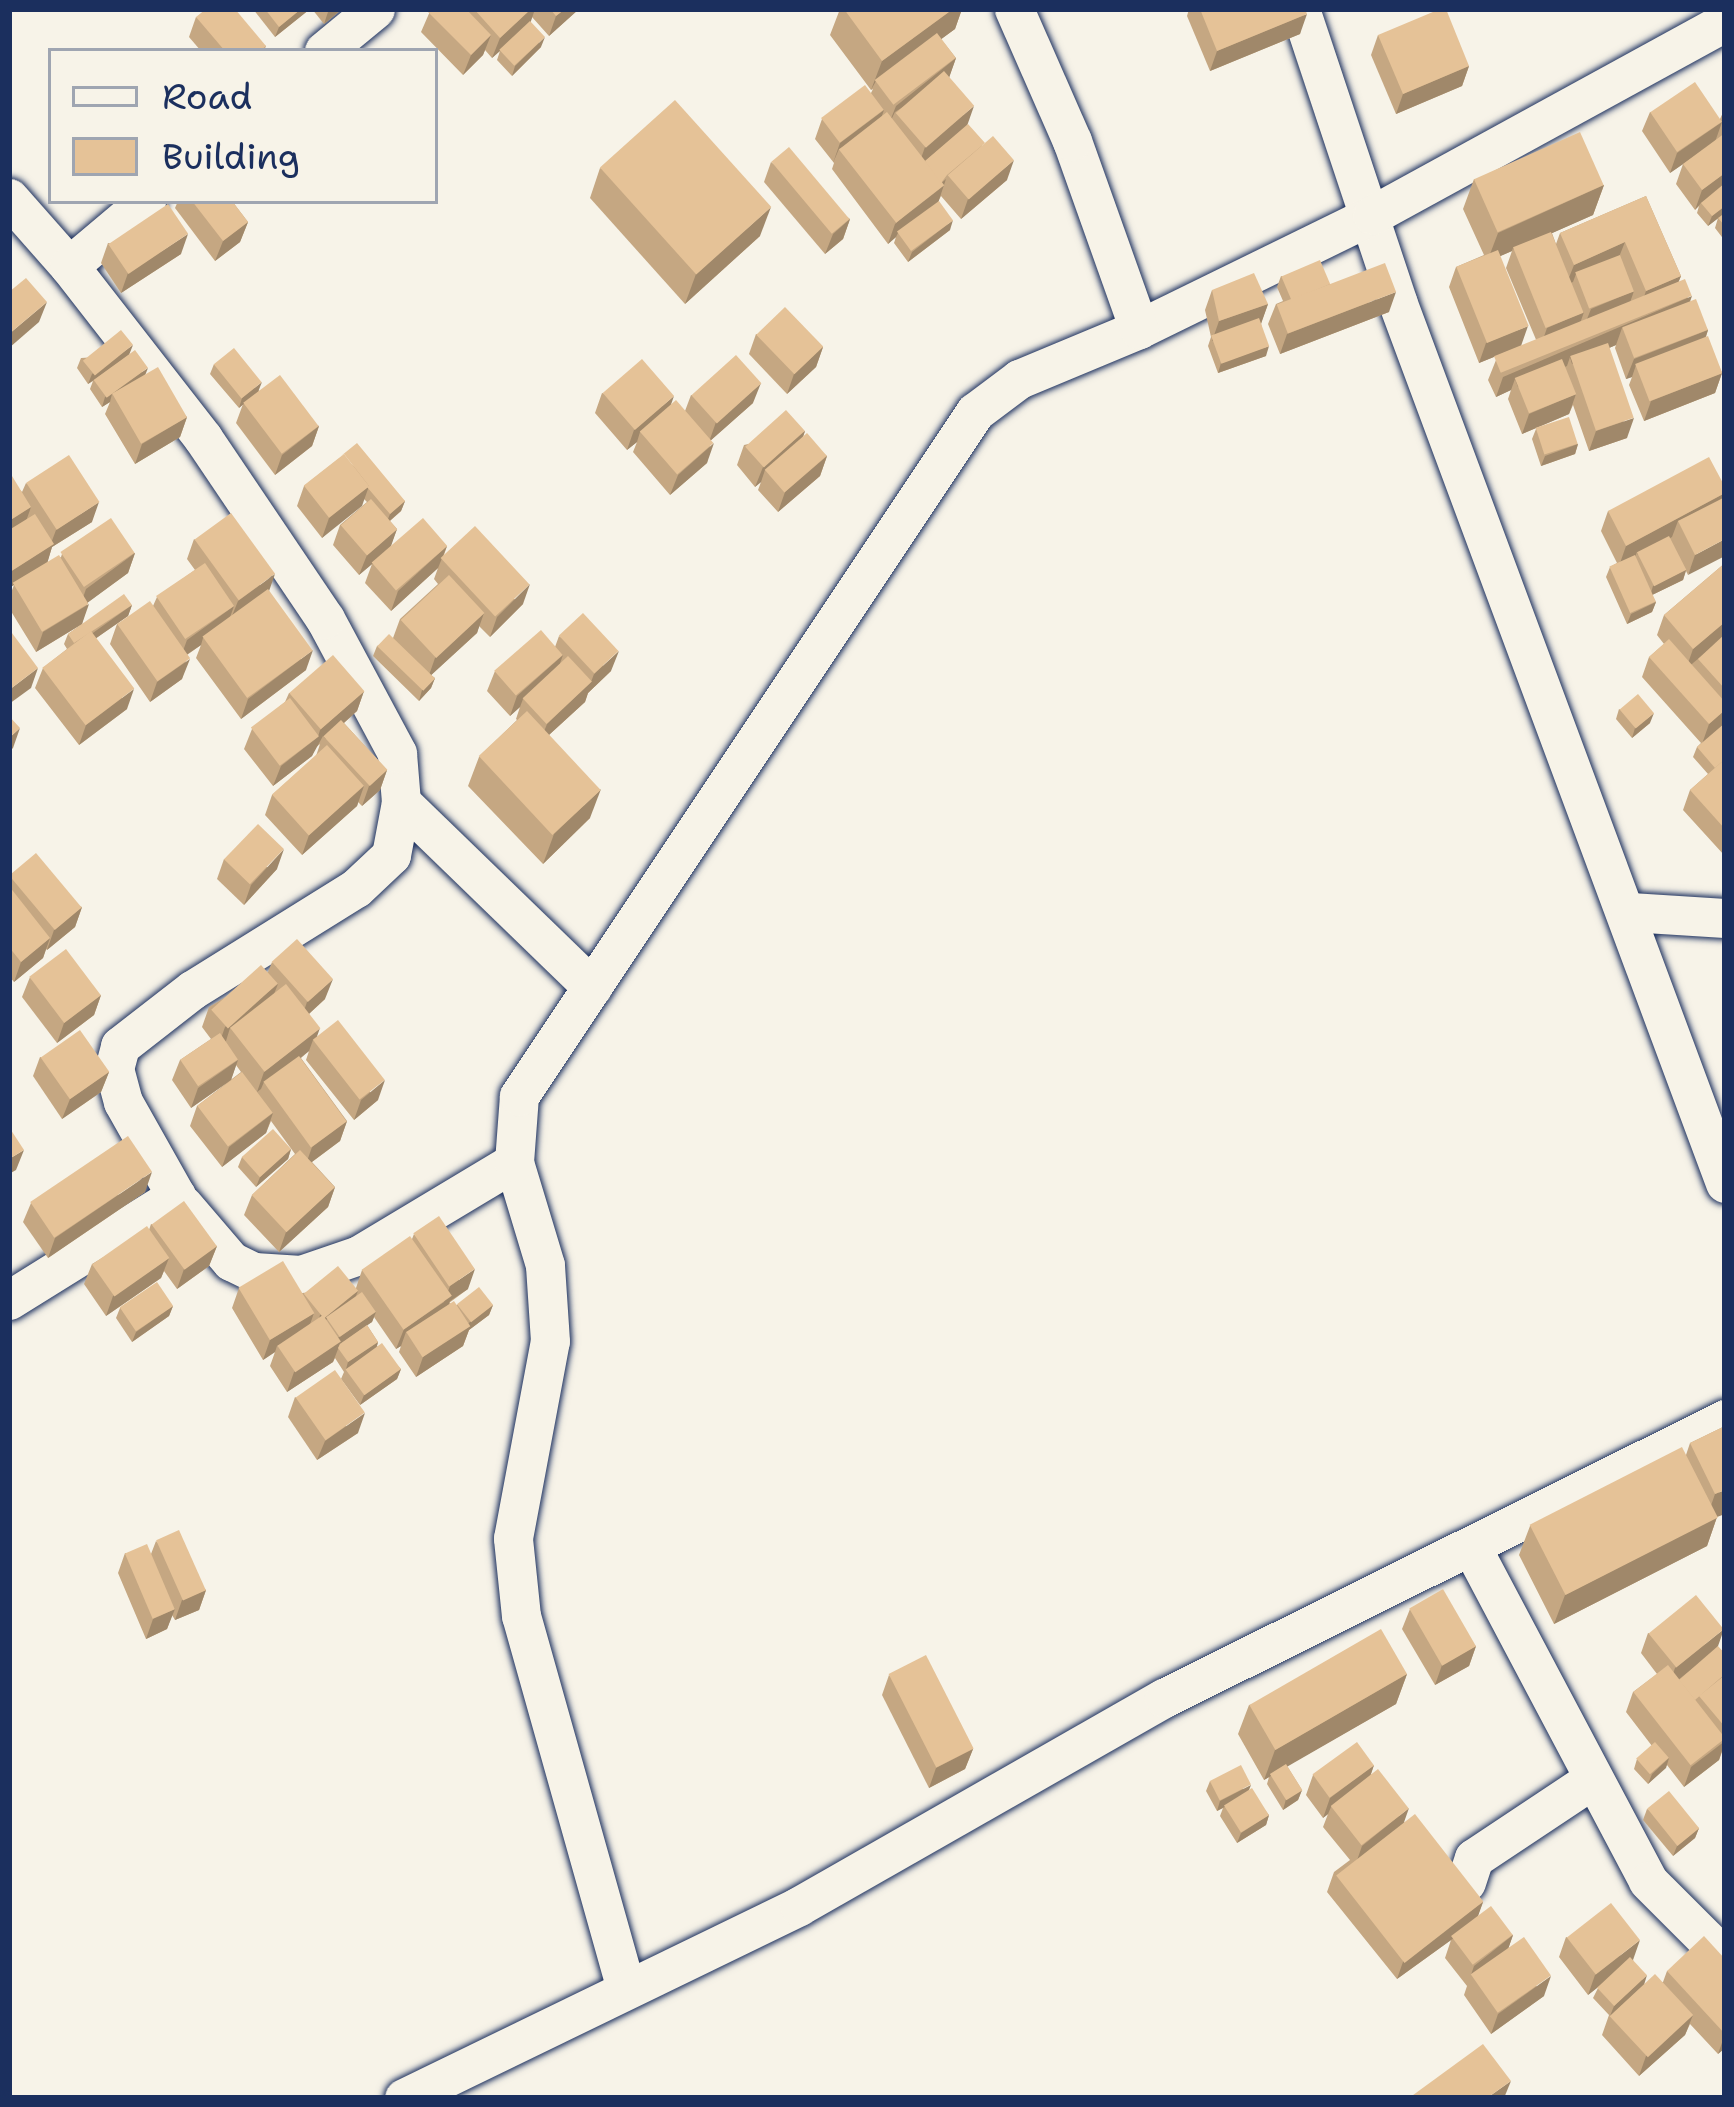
<!DOCTYPE html>
<style>
body{margin:0}
#map{position:relative;width:1734px;height:2107px;overflow:hidden;background:#f7f3e8;font-family:"Shantell Sans",sans-serif}
div>[style]{position:absolute}
[style*='--x']{left:calc(var(--x)*1px);top:calc(var(--y)*1px);width:calc(var(--w)*1px);rotate:calc(var(--a)*1deg)}
.roads{filter:drop-shadow(0 0 3px #1b2f5e) drop-shadow(0 0 3px #1b2f5e)}
.minor>*{height:39px;margin:-19.5px;padding:0 19.5px;transform-origin:19.5px;border-radius:19.5px;background:#f7f3e8}
.wall>*{inset:0;background:#c5a782}
.shaded-wall>*{inset:0;background:#a0886a}
.building>*{inset:0;background:#e5c297;transform-origin:0 0}
span{translate:-50% -50%;white-space:nowrap;text-align:center;line-height:1.15;-webkit-text-stroke:12px #f7f3e8;paint-order:stroke}
.frame{position:absolute;inset:0;border:12px solid #1b2f5e;pointer-events:none}
.legend{position:absolute;left:48px;top:48px;width:390px;height:156px;box-sizing:border-box;background:#f7f3e8;border:3px solid #9fa5b1;margin:0;padding:15px 21px;list-style:none;font-size:36px;color:#1b2f5e}
.legend li{display:flex;align-items:center;gap:24px;height:60px}
.legend b{width:60px;border:3px solid #9fa5b1}
</style>
<div id="map">
<div class="roads">
<div class="minor">
<i style="--x:1300;--y:9;--w:308;--a:71.6"></i>
<i style="--x:1397;--y:301;--w:941;--a:69.6"></i>
<i style="--x:324;--y:51;--w:66;--a:-39.5"></i>
<i style="--x:9;--y:198;--w:91;--a:48.6"></i>
<i style="--x:1139;--y:329;--w:259;--a:-26.1"></i>
<i style="--x:1372;--y:215;--w:402;--a:-28.7"></i>
<i style="--x:401;--y:802;--w:266;--a:44.1"></i>
<i style="--x:1630;--y:912;--w:95;--a:3.6"></i>
<i style="--x:183;--y:1205;--w:74;--a:49.4"></i>
<i style="--x:231;--y:1261;--w:25;--a:26"></i>
<i style="--x:254;--y:1272;--w:47;--a:3.7"></i>
<i style="--x:301;--y:1275;--w:61;--a:-19"></i>
<i style="--x:359;--y:1255;--w:181;--a:-31"></i>
<i style="--x:9;--y:1300;--w:197;--a:-31.9"></i>
<i style="--x:176;--y:1196;--w:108;--a:-119.4"></i>
<i style="--x:123;--y:1102;--w:34;--a:-105"></i>
<i style="--x:114;--y:1069;--w:24;--a:-75"></i>
<i style="--x:120;--y:1046;--w:91;--a:-37.9"></i>
<i style="--x:192;--y:990;--w:193;--a:-31.9"></i>
<i style="--x:356;--y:888;--w:48;--a:-43.3"></i>
<i style="--x:391;--y:855;--w:54;--a:-79.3"></i>
<i style="--x:401;--y:802;--w:49;--a:-94.7"></i>
<i style="--x:397;--y:753;--w:152;--a:-118.2"></i>
<i style="--x:325;--y:619;--w:218;--a:-124"></i>
<i style="--x:203;--y:438;--w:218;--a:-127.9"></i>
<i style="--x:69;--y:266;--w:101;--a:-40.2"></i>
<i style="--x:1473;--y:1550;--w:374;--a:62.1"></i>
<i style="--x:1648;--y:1881;--w:109;--a:45"></i>
<i style="--x:1466;--y:1882;--w:25;--a:-72"></i>
<i style="--x:1474;--y:1858;--w:139;--a:-33.6"></i>
<i style="--x:626;--y:1989;--w:387;--a:-105.7"></i>
<i style="--x:521;--y:1616;--w:78;--a:-95.9"></i>
<i style="--x:513;--y:1538;--w:200;--a:-79.4"></i>
<i style="--x:550;--y:1341;--w:76;--a:-93.8"></i>
<i style="--x:545;--y:1265;--w:108;--a:-106.8"></i>
<i style="--x:514;--y:1162;--w:66;--a:-85.7"></i>
<i style="--x:519;--y:1096;--w:822;--a:-56.31"></i>
<i style="--x:975;--y:412;--w:55;--a:-36.9"></i>
<i style="--x:1019;--y:379;--w:130;--a:-22.6"></i>
<i style="--x:1139;--y:329;--w:200;--a:-109.6"></i>
<i style="--x:1072;--y:141;--w:144;--a:-113.7"></i>
<i style="--x:404;--y:2098;--w:439;--a:-25.9"></i>
<i style="--x:799;--y:1906;--w:420;--a:-29.7"></i>
<i style="--x:1164;--y:1698;--w:627;--a:-26.44"></i>
</div>
</div>
<div class="wall">
<i style="clip-path:polygon(253px 9px,310px 9px,275px 37px)"></i>
<i style="clip-path:polygon(312px 9px,342px 9px,324px 24px)"></i>
<i style="clip-path:polygon(431px 9px,579px 9px,549px 36px,532px 17px,530px 22px,541px 47px,512px 76px,497px 60px,500px 51px,492px 58px,485px 50px,483px 55px,463px 75px,421px 32px)"></i>
<i style="clip-path:polygon(840px 9px,962px 9px,955px 29px,941px 39px,956px 58px,949px 77px,967px 125px,1007px 180px,961px 219px,941px 196px,938px 202px,950px 230px,908px 262px,894px 243px,896px 237px,888px 244px,832px 169px,834px 163px,815px 139px,822px 119px,871px 93px,873px 89px,871px 90px,830px 35px)"></i>
<i style="clip-path:polygon(1189px 9px,1305px 9px,1300px 34px,1210px 71px,1187px 16px)"></i>
<i style="clip-path:polygon(196px 17px,266px 46px,264px 51px,201px 51px,189px 37px)"></i>
<i style="clip-path:polygon(1378px 35px,1469px 66px,1462px 86px,1396px 114px,1371px 55px)"></i>
<i style="clip-path:polygon(1725px 108px,1725px 241px,1715px 228px,1718px 218px,1708px 226px,1697px 213px,1699px 206px,1695px 210px,1676px 184px,1683px 164px,1670px 173px,1642px 131px,1650px 112px,1720px 119px)"></i>
<i style="clip-path:polygon(771px 162px,850px 219px,843px 239px,825px 254px,764px 182px)"></i>
<i style="clip-path:polygon(600px 168px,760px 236px,685px 304px,590px 198px)"></i>
<i style="clip-path:polygon(1474px 179px,1604px 185px,1593px 215px,1552px 233px,1556px 244px,1560px 233px,1646px 196px,1681px 276px,1678px 282px,1708px 330px,1706px 337px,1722px 373px,1715px 393px,1644px 421px,1629px 385px,1632px 377px,1626px 379px,1615px 348px,1616px 345px,1609px 348px,1627px 438px,1589px 451px,1573px 405px,1569px 414px,1522px 434px,1508px 399px,1511px 390px,1496px 397px,1488px 380px,1496px 360px,1537px 342px,1506px 268px,1512px 251px,1500px 256px,1521px 346px,1479px 363px,1449px 287px,1456px 267px,1484px 255px,1463px 209px)"></i>
<i style="clip-path:polygon(178px 201px,232px 201px,248px 222px,240px 242px,215px 261px,175px 208px)"></i>
<i style="clip-path:polygon(108px 243px,181px 254px,121px 293px,101px 263px)"></i>
<i style="clip-path:polygon(1281px 276px,1330px 284px,1389px 312px,1280px 354px,1268px 324px,1276px 304px,1283px 301px,1277px 287px)"></i>
<i style="clip-path:polygon(1212px 290px,1268px 304px,1261px 323px,1266px 356px,1218px 373px,1208px 346px,1211px 337px,1205px 310px)"></i>
<i style="clip-path:polygon(756px 334px,823px 347px,816px 367px,787px 394px,749px 354px)"></i>
<i style="clip-path:polygon(129px 355px,145px 375px,187px 417px,180px 437px,135px 464px,105px 414px,110px 402px,102px 407px,90px 389px,93px 381px,88px 384px,77px 368px,81px 358px)"></i>
<i style="clip-path:polygon(214px 364px,319px 426px,312px 446px,275px 475px,236px 423px,243px 404px,239px 408px,210px 374px)"></i>
<i style="clip-path:polygon(602px 393px,685px 411px,691px 395px,753px 403px,711px 440px,707px 463px,670px 495px,633px 452px,637px 442px,627px 450px,595px 413px)"></i>
<i style="clip-path:polygon(1536px 429px,1578px 444px,1575px 454px,1541px 466px,1532px 439px)"></i>
<i style="clip-path:polygon(805px 431px,803px 437px,827px 456px,820px 476px,778px 512px,758px 490px,761px 482px,755px 487px,737px 465px,744px 445px)"></i>
<i style="clip-path:polygon(341px 457px,405px 501px,401px 511px,390px 521px,397px 529px,390px 547px,447px 546px,443px 558px,523px 604px,490px 637px,479px 626px,477px 633px,431px 675px,435px 678px,431px 688px,419px 701px,373px 656px,377px 646px,393px 638px,400px 619px,438px 584px,434px 579px,438px 568px,391px 611px,365px 583px,372px 564px,359px 575px,333px 545px,340px 525px,367px 502px,364px 499px,322px 538px,297px 506px,304px 486px)"></i>
<i style="clip-path:polygon(9px 478px,22px 492px,26px 483px,92px 522px,52px 547px,47px 563px,61px 557px,62px 554px,135px 553px,128px 573px,88px 602px,82px 624px,132px 605px,128px 616px,96px 638px,127px 709px,79px 745px,35px 688px,43px 668px,67px 649px,64px 644px,68px 634px,82px 624px,36px 652px,9px 608px,9px 598px,14px 585px,9px 588px)"></i>
<i style="clip-path:polygon(1725px 487px,1688px 575px,1686px 571px,1683px 580px,1652px 595px,1656px 602px,1652px 612px,1627px 624px,1606px 577px,1610px 567px,1617px 563px,1601px 531px,1608px 511px)"></i>
<i style="clip-path:polygon(194px 539px,269px 591px,306px 670px,241px 719px,196px 658px,201px 645px,187px 655px,182px 679px,150px 702px,110px 644px,117px 624px,153px 606px,157px 597px,195px 570px,187px 559px)"></i>
<i style="clip-path:polygon(1725px 563px,1725px 718px,1722px 725px,1725px 723px,1724px 855px,1683px 810px,1690px 790px,1708px 774px,1693px 757px,1697px 747px,1701px 743px,1642px 677px,1649px 657px,1664px 644px,1657px 635px,1664px 615px)"></i>
<i style="clip-path:polygon(559px 636px,611px 671px,588px 693px,585px 702px,549px 735px,590px 818px,543px 864px,468px 786px,479px 757px,517px 720px,516px 719px,520px 707px,510px 716px,487px 691px,495px 671px,555px 647px)"></i>
<i style="clip-path:polygon(364px 691px,357px 711px,344px 723px,387px 770px,380px 790px,362px 806px,358px 802px,357px 806px,302px 855px,265px 815px,272px 795px,316px 756px,320px 744px,315px 748px,312px 756px,273px 786px,244px 749px,252px 729px,285px 702px,289px 693px)"></i>
<i style="clip-path:polygon(1619px 709px,1650px 723px,1632px 738px,1616px 719px)"></i>
<i style="clip-path:polygon(224px 859px,277px 869px,244px 905px,217px 879px)"></i>
<i style="clip-path:polygon(9px 876px,82px 907px,75px 927px,47px 950px,46px 949px,43px 958px,14px 982px,9px 976px)"></i>
<i style="clip-path:polygon(272px 962px,325px 999px,309px 1014px,317px 1037px,378px 1100px,354px 1120px,306px 1060px,309px 1051px,301px 1058px,347px 1121px,340px 1141px,312px 1162px,335px 1187px,328px 1207px,279px 1252px,244px 1215px,252px 1195px,295px 1154px,271px 1121px,266px 1133px,222px 1167px,190px 1126px,197px 1106px,241px 1072px,236px 1065px,231px 1080px,191px 1108px,172px 1080px,180px 1060px,211px 1039px,202px 1027px,209px 1007px,268px 972px)"></i>
<i style="clip-path:polygon(30px 977px,101px 995px,94px 1015px,57px 1043px,22px 997px)"></i>
<i style="clip-path:polygon(40px 1057px,109px 1072px,101px 1092px,62px 1119px,33px 1076px)"></i>
<i style="clip-path:polygon(291px 1149px,288px 1159px,256px 1187px,238px 1167px,242px 1157px)"></i>
<i style="clip-path:polygon(145px 1192px,48px 1258px,23px 1222px,31px 1203px)"></i>
<i style="clip-path:polygon(151px 1224px,217px 1246px,209px 1266px,177px 1289px,164px 1271px,161px 1278px,106px 1316px,84px 1284px,92px 1264px,149px 1230px)"></i>
<i style="clip-path:polygon(414px 1234px,468px 1289px,449px 1303px,457px 1305px,493px 1305px,489px 1315px,469px 1330px,463px 1346px,416px 1377px,399px 1352px,401px 1346px,396px 1349px,374px 1317px,372px 1322px,367px 1325px,378px 1342px,377px 1346px,401px 1369px,397px 1379px,360px 1405px,341px 1379px,344px 1372px,335px 1358px,333px 1362px,287px 1392px,270px 1366px,275px 1352px,263px 1360px,232px 1308px,239px 1288px,302px 1293px,356px 1288px,362px 1270px,412px 1239px)"></i>
<i style="clip-path:polygon(173px 1306px,169px 1316px,132px 1342px,116px 1318px,120px 1308px)"></i>
<i style="clip-path:polygon(295px 1397px,358px 1433px,317px 1460px,288px 1417px)"></i>
<i style="clip-path:polygon(1725px 1426px,1717px 1517px,1707px 1546px,1554px 1624px,1519px 1555px,1530px 1526px,1686px 1455px,1690px 1443px)"></i>
<i style="clip-path:polygon(156px 1541px,206px 1590px,199px 1610px,175px 1620px,172px 1615px,167px 1629px,146px 1639px,118px 1573px,125px 1553px,151px 1554px)"></i>
<i style="clip-path:polygon(1410px 1609px,1476px 1646px,1469px 1666px,1435px 1685px,1402px 1629px)"></i>
<i style="clip-path:polygon(1648px 1633px,1718px 1647px,1725px 1654px,1725px 1755px,1722px 1752px,1719px 1760px,1684px 1787px,1667px 1765px,1648px 1784px,1634px 1769px,1637px 1759px,1652px 1746px,1626px 1712px,1633px 1692px,1657px 1674px,1641px 1653px)"></i>
<i style="clip-path:polygon(1407px 1674px,1396px 1704px,1287px 1766px,1302px 1790px,1298px 1800px,1283px 1810px,1267px 1784px,1269px 1777px,1264px 1780px,1238px 1734px,1249px 1705px)"></i>
<i style="clip-path:polygon(889px 1675px,973px 1749px,965px 1769px,929px 1788px,882px 1695px)"></i>
<i style="clip-path:polygon(1374px 1765px,1371px 1774px,1404px 1822px,1483px 1902px,1477px 1917px,1513px 1935px,1508px 1949px,1544px 1996px,1491px 2034px,1464px 1995px,1467px 1986px,1445px 1958px,1451px 1940px,1397px 1979px,1327px 1892px,1334px 1872px,1350px 1860px,1323px 1827px,1328px 1814px,1323px 1818px,1306px 1795px,1313px 1775px)"></i>
<i style="clip-path:polygon(1210px 1781px,1249px 1790px,1269px 1815px,1266px 1825px,1237px 1843px,1220px 1816px,1223px 1808px,1217px 1811px,1206px 1791px)"></i>
<i style="clip-path:polygon(1647px 1809px,1699px 1828px,1695px 1838px,1673px 1856px,1643px 1820px)"></i>
<i style="clip-path:polygon(1566px 1937px,1633px 1960px,1644px 1984px,1663px 1982px,1667px 1971px,1725px 1959px,1725px 2048px,1718px 2054px,1690px 2024px,1685px 2035px,1639px 2076px,1602px 2035px,1609px 2015px,1593px 1998px,1599px 1986px,1588px 1995px,1559px 1957px)"></i>
</div>
<div class="shaded-wall">
<i style="clip-path:polygon(301px 9px,310px 9px,275px 37px,279px 27px)"></i>
<i style="clip-path:polygon(329px 9px,342px 9px,324px 24px)"></i>
<i style="clip-path:polygon(531px 9px,535px 9px,530px 24px,492px 58px,500px 38px)"></i>
<i style="clip-path:polygon(565px 9px,579px 9px,549px 36px,556px 16px)"></i>
<i style="clip-path:polygon(953px 9px,962px 9px,955px 29px,879px 85px,876px 81px,871px 90px,882px 61px)"></i>
<i style="clip-path:polygon(1307px 14px,1300px 34px,1210px 71px,1217px 51px)"></i>
<i style="clip-path:polygon(491px 35px,483px 55px,463px 75px,471px 55px)"></i>
<i style="clip-path:polygon(545px 37px,541px 47px,512px 76px,515px 66px)"></i>
<i style="clip-path:polygon(956px 58px,949px 78px,895px 112px,888px 126px,896px 106px)"></i>
<i style="clip-path:polygon(1469px 66px,1462px 86px,1396px 114px,1403px 94px)"></i>
<i style="clip-path:polygon(974px 106px,967px 126px,918px 167px,925px 147px)"></i>
<i style="clip-path:polygon(884px 110px,877px 130px,839px 149px,833px 163px,840px 143px)"></i>
<i style="clip-path:polygon(1722px 122px,1715px 142px,1670px 173px,1677px 153px)"></i>
<i style="clip-path:polygon(1014px 160px,1007px 180px,961px 219px,968px 199px)"></i>
<i style="clip-path:polygon(1725px 173px,1725px 187px,1701px 203px,1695px 210px,1702px 190px)"></i>
<i style="clip-path:polygon(946px 179px,937px 206px,898px 233px,896px 237px,888px 244px,895px 224px)"></i>
<i style="clip-path:polygon(1604px 185px,1593px 215px,1514px 250px,1513px 248px,1512px 251px,1487px 262px,1498px 233px)"></i>
<i style="clip-path:polygon(1725px 206px,1725px 213px,1708px 226px,1712px 216px)"></i>
<i style="clip-path:polygon(771px 207px,760px 236px,685px 304px,696px 274px)"></i>
<i style="clip-path:polygon(850px 219px,843px 239px,825px 254px,833px 234px)"></i>
<i style="clip-path:polygon(953px 220px,950px 230px,908px 262px,912px 252px)"></i>
<i style="clip-path:polygon(248px 222px,240px 242px,215px 261px,223px 241px)"></i>
<i style="clip-path:polygon(188px 234px,181px 254px,121px 293px,128px 273px)"></i>
<i style="clip-path:polygon(1625px 242px,1617px 262px,1576px 274px,1573px 282px,1566px 285px,1574px 265px)"></i>
<i style="clip-path:polygon(1681px 276px,1673px 296px,1639px 311px,1646px 291px)"></i>
<i style="clip-path:polygon(1634px 291px,1627px 311px,1583px 329px,1591px 309px)"></i>
<i style="clip-path:polygon(1396px 292px,1389px 312px,1280px 354px,1287px 334px)"></i>
<i style="clip-path:polygon(1692px 296px,1685px 316px,1622px 328px,1616px 345px,1572px 364px,1570px 357px,1567px 366px,1518px 387px,1515px 379px,1511px 390px,1496px 397px,1503px 377px)"></i>
<i style="clip-path:polygon(47px 302px,39px 322px,9px 348px,9px 334px)"></i>
<i style="clip-path:polygon(1268px 304px,1261px 324px,1212px 341px,1219px 321px)"></i>
<i style="clip-path:polygon(1584px 312px,1577px 332px,1540px 348px,1547px 328px)"></i>
<i style="clip-path:polygon(1528px 326px,1521px 346px,1479px 363px,1486px 343px)"></i>
<i style="clip-path:polygon(1708px 330px,1701px 350px,1636px 365px,1632px 377px,1626px 379px,1634px 359px)"></i>
<i style="clip-path:polygon(133px 345px,129px 355px,88px 384px,92px 374px)"></i>
<i style="clip-path:polygon(1269px 346px,1266px 356px,1218px 373px,1221px 363px)"></i>
<i style="clip-path:polygon(823px 347px,816px 367px,787px 394px,794px 374px)"></i>
<i style="clip-path:polygon(148px 368px,144px 378px,112px 394px,110px 402px,102px 407px,105px 397px)"></i>
<i style="clip-path:polygon(1722px 373px,1715px 393px,1644px 421px,1651px 401px)"></i>
<i style="clip-path:polygon(262px 382px,258px 392px,239px 408px,242px 398px)"></i>
<i style="clip-path:polygon(761px 383px,753px 403px,709px 442px,716px 422px)"></i>
<i style="clip-path:polygon(1576px 394px,1569px 414px,1522px 434px,1529px 414px)"></i>
<i style="clip-path:polygon(674px 396px,667px 416px,640px 432px,637px 442px,627px 450px,634px 430px)"></i>
<i style="clip-path:polygon(187px 417px,180px 437px,135px 464px,142px 444px)"></i>
<i style="clip-path:polygon(1634px 418px,1627px 438px,1589px 451px,1596px 431px)"></i>
<i style="clip-path:polygon(319px 426px,312px 446px,275px 475px,282px 455px)"></i>
<i style="clip-path:polygon(805px 431px,798px 451px,765px 470px,761px 482px,755px 487px,763px 467px)"></i>
<i style="clip-path:polygon(714px 443px,707px 463px,670px 495px,678px 475px)"></i>
<i style="clip-path:polygon(1578px 444px,1575px 454px,1541px 466px,1545px 456px)"></i>
<i style="clip-path:polygon(827px 456px,820px 476px,778px 512px,785px 492px)"></i>
<i style="clip-path:polygon(369px 486px,362px 506px,322px 538px,329px 518px)"></i>
<i style="clip-path:polygon(1725px 493px,1725px 499px,1678px 521px,1672px 537px,1638px 555px,1637px 552px,1635px 557px,1619px 566px,1626px 546px)"></i>
<i style="clip-path:polygon(405px 501px,401px 511px,386px 524px,390px 514px)"></i>
<i style="clip-path:polygon(99px 502px,92px 522px,52px 547px,47px 564px,9px 588px,10px 572px,50px 546px,56px 530px)"></i>
<i style="clip-path:polygon(31px 507px,24px 527px,9px 536px,9px 521px)"></i>
<i style="clip-path:polygon(397px 529px,390px 549px,359px 575px,367px 555px)"></i>
<i style="clip-path:polygon(1725px 539px,1725px 556px,1688px 575px,1695px 555px)"></i>
<i style="clip-path:polygon(447px 546px,438px 568px,391px 611px,398px 591px)"></i>
<i style="clip-path:polygon(135px 553px,128px 573px,79px 609px,86px 589px)"></i>
<i style="clip-path:polygon(1686px 570px,1683px 580px,1650px 596px,1653px 586px)"></i>
<i style="clip-path:polygon(275px 574px,268px 594px,230px 621px,238px 601px)"></i>
<i style="clip-path:polygon(530px 584px,523px 604px,490px 637px,497px 617px)"></i>
<i style="clip-path:polygon(1656px 602px,1652px 612px,1627px 624px,1631px 614px)"></i>
<i style="clip-path:polygon(89px 604px,82px 624px,36px 652px,43px 632px)"></i>
<i style="clip-path:polygon(132px 605px,128px 616px,72px 655px,76px 645px)"></i>
<i style="clip-path:polygon(234px 606px,227px 626px,203px 638px,201px 645px,180px 659px,187px 640px)"></i>
<i style="clip-path:polygon(484px 613px,477px 633px,428px 678px,435px 658px)"></i>
<i style="clip-path:polygon(1725px 622px,1725px 636px,1686px 669px,1693px 649px)"></i>
<i style="clip-path:polygon(313px 650px,306px 670px,241px 719px,248px 699px)"></i>
<i style="clip-path:polygon(619px 651px,611px 671px,588px 693px,585px 702px,539px 744px,547px 724px,591px 682px,594px 674px)"></i>
<i style="clip-path:polygon(563px 655px,556px 675px,523px 699px,520px 707px,510px 716px,517px 696px)"></i>
<i style="clip-path:polygon(190px 659px,182px 679px,150px 702px,157px 682px)"></i>
<i style="clip-path:polygon(38px 668px,31px 688px,9px 704px,9px 690px)"></i>
<i style="clip-path:polygon(435px 678px,431px 688px,419px 701px,422px 690px)"></i>
<i style="clip-path:polygon(134px 689px,127px 709px,79px 745px,86px 725px)"></i>
<i style="clip-path:polygon(364px 691px,357px 711px,326px 739px,323px 736px,312px 756px,273px 786px,281px 766px,318px 737px,320px 730px)"></i>
<i style="clip-path:polygon(1725px 710px,1722px 726px,1702px 744px,1709px 724px)"></i>
<i style="clip-path:polygon(1654px 713px,1650px 723px,1632px 738px,1635px 728px)"></i>
<i style="clip-path:polygon(20px 728px,13px 748px,9px 752px,9px 738px)"></i>
<i style="clip-path:polygon(387px 770px,380px 790px,362px 806px,369px 786px)"></i>
<i style="clip-path:polygon(364px 786px,357px 806px,302px 855px,309px 835px)"></i>
<i style="clip-path:polygon(601px 789px,590px 818px,543px 864px,554px 834px)"></i>
<i style="clip-path:polygon(284px 849px,277px 869px,244px 905px,251px 885px)"></i>
<i style="clip-path:polygon(82px 907px,75px 927px,47px 950px,54px 930px)"></i>
<i style="clip-path:polygon(50px 938px,43px 958px,14px 982px,21px 962px)"></i>
<i style="clip-path:polygon(333px 979px,325px 999px,300px 1022px,307px 1002px)"></i>
<i style="clip-path:polygon(278px 984px,270px 1004px,230px 1028px,226px 1041px,218px 1047px,225px 1027px)"></i>
<i style="clip-path:polygon(101px 995px,94px 1015px,57px 1043px,64px 1023px)"></i>
<i style="clip-path:polygon(320px 1028px,315px 1042px,313px 1040px,309px 1051px,266px 1085px,264px 1082px,261px 1089px,257px 1092px,264px 1072px)"></i>
<i style="clip-path:polygon(238px 1060px,231px 1080px,191px 1108px,198px 1088px)"></i>
<i style="clip-path:polygon(109px 1072px,101px 1092px,62px 1119px,70px 1099px)"></i>
<i style="clip-path:polygon(385px 1080px,378px 1100px,354px 1120px,361px 1100px)"></i>
<i style="clip-path:polygon(273px 1113px,266px 1133px,222px 1167px,229px 1147px)"></i>
<i style="clip-path:polygon(347px 1121px,340px 1141px,305px 1167px,312px 1147px)"></i>
<i style="clip-path:polygon(291px 1149px,288px 1159px,256px 1187px,260px 1177px)"></i>
<i style="clip-path:polygon(24px 1150px,16px 1170px,9px 1174px,9px 1159px)"></i>
<i style="clip-path:polygon(152px 1172px,145px 1192px,48px 1258px,55px 1238px)"></i>
<i style="clip-path:polygon(335px 1187px,328px 1207px,279px 1252px,286px 1232px)"></i>
<i style="clip-path:polygon(217px 1246px,209px 1266px,177px 1289px,184px 1269px)"></i>
<i style="clip-path:polygon(169px 1258px,161px 1278px,106px 1316px,113px 1296px)"></i>
<i style="clip-path:polygon(475px 1269px,468px 1289px,450px 1301px,445px 1316px,406px 1332px,401px 1346px,396px 1349px,404px 1329px,444px 1302px,450px 1286px)"></i>
<i style="clip-path:polygon(358px 1291px,354px 1301px,317px 1326px,320px 1315px)"></i>
<i style="clip-path:polygon(493px 1305px,489px 1315px,469px 1330px,463px 1346px,416px 1377px,423px 1357px)"></i>
<i style="clip-path:polygon(173px 1306px,169px 1316px,132px 1342px,136px 1332px)"></i>
<i style="clip-path:polygon(376px 1312px,372px 1322px,340px 1344px,333px 1362px,287px 1392px,294px 1372px,339px 1337px)"></i>
<i style="clip-path:polygon(314px 1313px,307px 1333px,277px 1346px,275px 1352px,263px 1360px,270px 1340px)"></i>
<i style="clip-path:polygon(378px 1342px,375px 1352px,346px 1369px,348px 1362px)"></i>
<i style="clip-path:polygon(401px 1369px,397px 1379px,360px 1405px,364px 1395px)"></i>
<i style="clip-path:polygon(365px 1413px,358px 1433px,317px 1460px,325px 1441px)"></i>
<i style="clip-path:polygon(1725px 1490px,1725px 1514px,1717px 1517px,1707px 1546px,1554px 1624px,1565px 1595px,1705px 1523px,1715px 1494px)"></i>
<i style="clip-path:polygon(206px 1590px,199px 1610px,175px 1620px,182px 1600px)"></i>
<i style="clip-path:polygon(175px 1609px,167px 1629px,146px 1639px,153px 1619px)"></i>
<i style="clip-path:polygon(1724px 1629px,1717px 1649px,1668px 1688px,1675px 1668px)"></i>
<i style="clip-path:polygon(1476px 1646px,1469px 1666px,1435px 1685px,1442px 1665px)"></i>
<i style="clip-path:polygon(1407px 1674px,1396px 1704px,1264px 1780px,1275px 1750px)"></i>
<i style="clip-path:polygon(1725px 1741px,1719px 1760px,1684px 1787px,1691px 1767px)"></i>
<i style="clip-path:polygon(973px 1749px,965px 1769px,929px 1788px,936px 1768px)"></i>
<i style="clip-path:polygon(1669px 1758px,1666px 1768px,1648px 1784px,1652px 1774px)"></i>
<i style="clip-path:polygon(1374px 1765px,1367px 1785px,1331px 1807px,1328px 1814px,1323px 1818px,1330px 1798px)"></i>
<i style="clip-path:polygon(1251px 1785px,1247px 1795px,1217px 1811px,1220px 1801px)"></i>
<i style="clip-path:polygon(1302px 1790px,1298px 1800px,1283px 1810px,1286px 1799px)"></i>
<i style="clip-path:polygon(1409px 1808px,1402px 1828px,1355px 1866px,1362px 1846px)"></i>
<i style="clip-path:polygon(1269px 1815px,1266px 1825px,1237px 1843px,1241px 1833px)"></i>
<i style="clip-path:polygon(1699px 1828px,1695px 1838px,1673px 1856px,1677px 1846px)"></i>
<i style="clip-path:polygon(1483px 1902px,1476px 1922px,1397px 1979px,1404px 1959px)"></i>
<i style="clip-path:polygon(1513px 1935px,1506px 1955px,1471px 1975px,1474px 1966px)"></i>
<i style="clip-path:polygon(1640px 1940px,1633px 1960px,1588px 1995px,1595px 1975px)"></i>
<i style="clip-path:polygon(1647px 1975px,1644px 1985px,1610px 2016px,1614px 2006px)"></i>
<i style="clip-path:polygon(1551px 1976px,1544px 1996px,1491px 2034px,1498px 2014px)"></i>
<i style="clip-path:polygon(1693px 2015px,1685px 2035px,1639px 2076px,1646px 2056px)"></i>
<i style="clip-path:polygon(1725px 2034px,1725px 2048px,1718px 2054px)"></i>
<i style="clip-path:polygon(1511px 2081px,1504px 2098px,1487px 2098px)"></i>
</div>
<div class="building">
<i style="clip-path:polygon(206px 9px,235px 9px,266px 46px,260px 51px,225px 51px,196px 17px)"></i>
<i style="clip-path:polygon(265px 9px,301px 9px,279px 27px)"></i>
<i style="clip-path:polygon(431px 9px,466px 9px,491px 35px,471px 55px,428px 12px)"></i>
<i style="clip-path:polygon(474px 9px,531px 9px,500px 38px)"></i>
<i style="clip-path:polygon(550px 9px,565px 9px,556px 16px)"></i>
<i style="clip-path:polygon(844px 9px,953px 9px,882px 61px)"></i>
<i style="clip-path:polygon(1200px 9px,1305px 9px,1307px 14px,1217px 51px)"></i>
<i style="clip-path:polygon(1440px 9px,1446px 9px,1469px 66px,1403px 94px,1378px 35px)"></i>
<i style="left:530px;top:21px;width:22px;height:42px;rotate:47deg"></i>
<i style="left:937px;top:33px;width:31px;height:78px;rotate:53deg"></i>
<i style="left:944px;top:71px;width:46px;height:64px;rotate:49deg"></i>
<i style="left:1695px;top:82px;width:48px;height:54px;rotate:56deg"></i>
<i style="left:865px;top:85px;width:31px;height:55px;rotate:53deg"></i>
<i style="left:675px;top:100px;width:144px;height:101px;rotate:48deg"></i>
<i style="left:887px;top:112px;width:93px;height:61px;rotate:52deg"></i>
<i style="clip-path:polygon(968px 124px,985px 143px,947px 175px,941px 183px,925px 161px)"></i>
<i style="left:1580px;top:132px;width:58px;height:116px;rotate:66deg"></i>
<i style="clip-path:polygon(1725px 133px,1725px 173px,1702px 190px,1683px 164px)"></i>
<i style="left:993px;top:136px;width:32px;height:60px;rotate:49deg"></i>
<i style="left:789px;top:147px;width:94px;height:23px;rotate:50deg"></i>
<i style="clip-path:polygon(1725px 183px,1725px 206px,1712px 216px,1701px 203px)"></i>
<i style="clip-path:polygon(1646px 196px,1681px 276px,1646px 291px,1625px 242px,1574px 265px,1560px 233px)"></i>
<i style="clip-path:polygon(192px 201px,232px 201px,248px 222px,223px 241px)"></i>
<i style="left:939px;top:201px;width:24px;height:52px;rotate:54deg"></i>
<i style="left:168px;top:204px;width:36px;height:72px;rotate:56deg"></i>
<i style="clip-path:polygon(1725px 213px,1725px 226px,1718px 218px)"></i>
<i style="left:1551px;top:232px;width:87px;height:41px;rotate:68deg"></i>
<i style="left:1498px;top:250px;width:82px;height:45px;rotate:68deg"></i>
<i style="left:1620px;top:255px;width:39px;height:48px;rotate:69deg"></i>
<i style="left:1320px;top:260px;width:26px;height:42px;rotate:67deg"></i>
<i style="left:1385px;top:263px;width:31px;height:116px;rotate:69deg"></i>
<i style="clip-path:polygon(1254px 273px,1268px 304px,1219px 321px,1212px 290px)"></i>
<i style="clip-path:polygon(26px 278px,47px 302px,9px 334px,9px 292px)"></i>
<i style="left:1685px;top:279px;width:18px;height:206px;rotate:68deg"></i>
<i style="left:1696px;top:299px;width:33px;height:79px;rotate:69deg"></i>
<i style="left:785px;top:307px;width:55px;height:40px;rotate:46deg"></i>
<i style="left:1259px;top:318px;width:30px;height:51px;rotate:70deg"></i>
<i style="left:121px;top:330px;width:19px;height:49px;rotate:51deg"></i>
<i style="left:1708px;top:336px;width:40px;height:78px;rotate:69deg"></i>
<i style="left:1608px;top:343px;width:79px;height:40px;rotate:71deg"></i>
<i style="left:234px;top:348px;width:44px;height:26px;rotate:51deg"></i>
<i style="left:135px;top:350px;width:22px;height:51px;rotate:54deg"></i>
<i style="left:736px;top:355px;width:38px;height:60px;rotate:48deg"></i>
<i style="left:642px;top:359px;width:49px;height:52px;rotate:49deg"></i>
<i style="left:1562px;top:359px;width:38px;height:51px;rotate:68deg"></i>
<i style="left:158px;top:367px;width:58px;height:53px;rotate:60deg"></i>
<i style="left:280px;top:375px;width:64px;height:46px;rotate:53deg"></i>
<i style="left:676px;top:400px;width:57px;height:48px;rotate:49deg"></i>
<i style="left:786px;top:410px;width:28px;height:55px;rotate:48deg"></i>
<i style="left:1569px;top:417px;width:28px;height:35px;rotate:72deg"></i>
<i style="left:807px;top:433px;width:30px;height:56px;rotate:49deg"></i>
<i style="clip-path:polygon(357px 443px,405px 501px,390px 514px,367px 487px,369px 486px,344px 454px,341px 456px)"></i>
<i style="left:344px;top:454px;width:41px;height:51px;rotate:52deg"></i>
<i style="left:69px;top:455px;width:56px;height:51px;rotate:57deg"></i>
<i style="clip-path:polygon(1709px 457px,1725px 487px,1725px 493px,1626px 546px,1608px 511px)"></i>
<i style="clip-path:polygon(12px 476px,31px 507px,9px 521px,9px 478px)"></i>
<i style="clip-path:polygon(1725px 497px,1725px 539px,1695px 555px,1678px 521px)"></i>
<i style="left:371px;top:499px;width:40px;height:40px;rotate:49deg"></i>
<i style="left:231px;top:513px;width:75px;height:45px;rotate:54deg"></i>
<i style="clip-path:polygon(35px 514px,54px 544px,10px 572px,9px 530px)"></i>
<i style="left:111px;top:518px;width:42px;height:61px;rotate:56deg"></i>
<i style="left:423px;top:518px;width:37px;height:68px;rotate:49deg"></i>
<i style="left:475px;top:526px;width:80px;height:47px;rotate:47deg"></i>
<i style="left:1669px;top:536px;width:38px;height:36px;rotate:63deg"></i>
<i style="left:59px;top:555px;width:57px;height:54px;rotate:59deg"></i>
<i style="left:1635px;top:555px;width:51px;height:28px;rotate:66deg"></i>
<i style="left:205px;top:563px;width:52px;height:59px;rotate:56deg"></i>
<i style="clip-path:polygon(1725px 563px,1725px 622px,1693px 649px,1664px 615px)"></i>
<i style="left:449px;top:575px;width:52px;height:66px;rotate:47deg"></i>
<i style="left:268px;top:589px;width:76px;height:81px;rotate:54deg"></i>
<i style="clip-path:polygon(124px 594px,132px 605px,74px 643px,68px 634px)"></i>
<i style="left:150px;top:601px;width:70px;height:40px;rotate:55deg"></i>
<i style="left:583px;top:613px;width:52px;height:33px;rotate:47deg"></i>
<i style="clip-path:polygon(9px 629px,38px 668px,9px 690px)"></i>
<i style="left:541px;top:630px;width:33px;height:62px;rotate:49deg"></i>
<i style="left:91px;top:631px;width:72px;height:61px;rotate:53deg"></i>
<i style="left:389px;top:634px;width:64px;height:17px;rotate:44deg"></i>
<i style="clip-path:polygon(1725px 634px,1725px 689px,1698px 659px)"></i>
<i style="clip-path:polygon(1669px 639px,1725px 702px,1725px 710px,1709px 724px,1649px 657px)"></i>
<i style="left:333px;top:655px;width:48px;height:58px;rotate:49deg"></i>
<i style="left:568px;top:656px;width:35px;height:62px;rotate:47deg"></i>
<i style="left:1638px;top:694px;width:25px;height:24px;rotate:50deg"></i>
<i style="left:290px;top:698px;width:48px;height:49px;rotate:53deg"></i>
<i style="left:527px;top:711px;width:108px;height:66px;rotate:47deg"></i>
<i style="clip-path:polygon(9px 716px,20px 728px,9px 738px)"></i>
<i style="left:341px;top:720px;width:68px;height:24px;rotate:47deg"></i>
<i style="clip-path:polygon(1725px 723px,1725px 759px,1715px 768px,1697px 747px)"></i>
<i style="left:327px;top:745px;width:55px;height:74px;rotate:48deg"></i>
<i style="clip-path:polygon(1725px 759px,1725px 829px,1690px 790px)"></i>
<i style="left:258px;top:824px;width:36px;height:49px;rotate:44deg"></i>
<i style="left:36px;top:853px;width:71px;height:35px;rotate:50deg"></i>
<i style="clip-path:polygon(9px 886px,50px 938px,21px 962px,9px 947px)"></i>
<i style="left:297px;top:939px;width:54px;height:34px;rotate:48deg"></i>
<i style="left:66px;top:949px;width:58px;height:46px;rotate:53deg"></i>
<i style="left:261px;top:965px;width:25px;height:67px;rotate:48deg"></i>
<i style="left:286px;top:984px;width:56px;height:71px;rotate:52deg"></i>
<i style="left:338px;top:1020px;width:76px;height:32px;rotate:52deg"></i>
<i style="left:80px;top:1030px;width:51px;height:48px;rotate:55deg"></i>
<i style="left:220px;top:1033px;width:32px;height:48px;rotate:56deg"></i>
<i style="left:299px;top:1056px;width:81px;height:44px;rotate:54deg"></i>
<i style="left:242px;top:1072px;width:51px;height:56px;rotate:53deg"></i>
<i style="clip-path:polygon(9px 1127px,24px 1150px,9px 1159px)"></i>
<i style="left:273px;top:1129px;width:27px;height:42px;rotate:48deg"></i>
<i style="left:128px;top:1136px;width:43px;height:118px;rotate:56deg"></i>
<i style="left:300px;top:1150px;width:51px;height:66px;rotate:47deg"></i>
<i style="left:184px;top:1201px;width:56px;height:40px;rotate:54deg"></i>
<i style="left:439px;top:1216px;width:64px;height:31px;rotate:56deg"></i>
<i style="left:147px;top:1226px;width:39px;height:67px;rotate:55deg"></i>
<i style="left:410px;top:1236px;width:73px;height:59px;rotate:55deg"></i>
<i style="left:283px;top:1261px;width:61px;height:52px;rotate:59deg"></i>
<i style="left:338px;top:1266px;width:32px;height:44px;rotate:51deg"></i>
<i style="left:157px;top:1282px;width:29px;height:45px;rotate:56deg"></i>
<i style="left:479px;top:1287px;width:23px;height:28px;rotate:52deg"></i>
<i style="left:362px;top:1292px;width:24px;height:44px;rotate:55deg"></i>
<i style="left:454px;top:1301px;width:30px;height:57px;rotate:57deg"></i>
<i style="left:323px;top:1315px;width:32px;height:55px;rotate:56deg"></i>
<i style="clip-path:polygon(367px 1325px,378px 1342px,348px 1362px,338px 1348px,340px 1344px)"></i>
<i style="left:382px;top:1343px;width:32px;height:45px;rotate:54deg"></i>
<i style="left:335px;top:1370px;width:52px;height:48px;rotate:55deg"></i>
<i style="clip-path:polygon(1725px 1426px,1725px 1490px,1715px 1494px,1690px 1443px)"></i>
<i style="left:1682px;top:1447px;width:79px;height:171px;rotate:63deg"></i>
<i style="left:179px;top:1530px;width:66px;height:25px;rotate:66deg"></i>
<i style="left:147px;top:1544px;width:71px;height:24px;rotate:67deg"></i>
<i style="left:1443px;top:1589px;width:66px;height:39px;rotate:60deg"></i>
<i style="left:1696px;top:1595px;width:44px;height:61px;rotate:51deg"></i>
<i style="left:1381px;top:1629px;width:52px;height:152px;rotate:60deg"></i>
<i style="clip-path:polygon(1718px 1646px,1725px 1654px,1725px 1674px,1695px 1700px,1679px 1680px)"></i>
<i style="left:926px;top:1655px;width:105px;height:42px;rotate:63deg"></i>
<i style="left:1668px;top:1665px;width:93px;height:44px;rotate:52deg"></i>
<i style="clip-path:polygon(1725px 1675px,1725px 1727px,1699px 1696px)"></i>
<i style="left:1357px;top:1742px;width:29px;height:55px;rotate:54deg"></i>
<i style="left:1655px;top:1742px;width:21px;height:25px;rotate:49deg"></i>
<i style="left:1286px;top:1764px;width:31px;height:19px;rotate:58deg"></i>
<i style="left:1241px;top:1765px;width:22px;height:35px;rotate:63deg"></i>
<i style="left:1378px;top:1769px;width:50px;height:60px;rotate:52deg"></i>
<i style="left:1252px;top:1788px;width:32px;height:33px;rotate:58deg"></i>
<i style="left:1669px;top:1791px;width:48px;height:28px;rotate:51deg"></i>
<i style="left:1415px;top:1814px;width:111px;height:100px;rotate:52deg"></i>
<i style="left:1611px;top:1903px;width:47px;height:56px;rotate:52deg"></i>
<i style="left:1491px;top:1906px;width:36px;height:50px;rotate:53deg"></i>
<i style="clip-path:polygon(1704px 1936px,1725px 1959px,1725px 2034px,1667px 1971px)"></i>
<i style="left:1524px;top:1937px;width:47px;height:65px;rotate:55deg"></i>
<i style="left:1630px;top:1957px;width:25px;height:45px;rotate:47deg"></i>
<i style="left:1655px;top:1974px;width:56px;height:62px;rotate:47deg"></i>
<i style="clip-path:polygon(1483px 2044px,1511px 2081px,1487px 2098px,1409px 2098px)"></i>
</div>
<div class="frame"></div>
<ul class="legend">
<li><b style="height:15px;background:#f7f3e8"></b>Road</li>
<li><b style="height:33px;background:#e5c297"></b>Building</li>
</ul>
</div>
